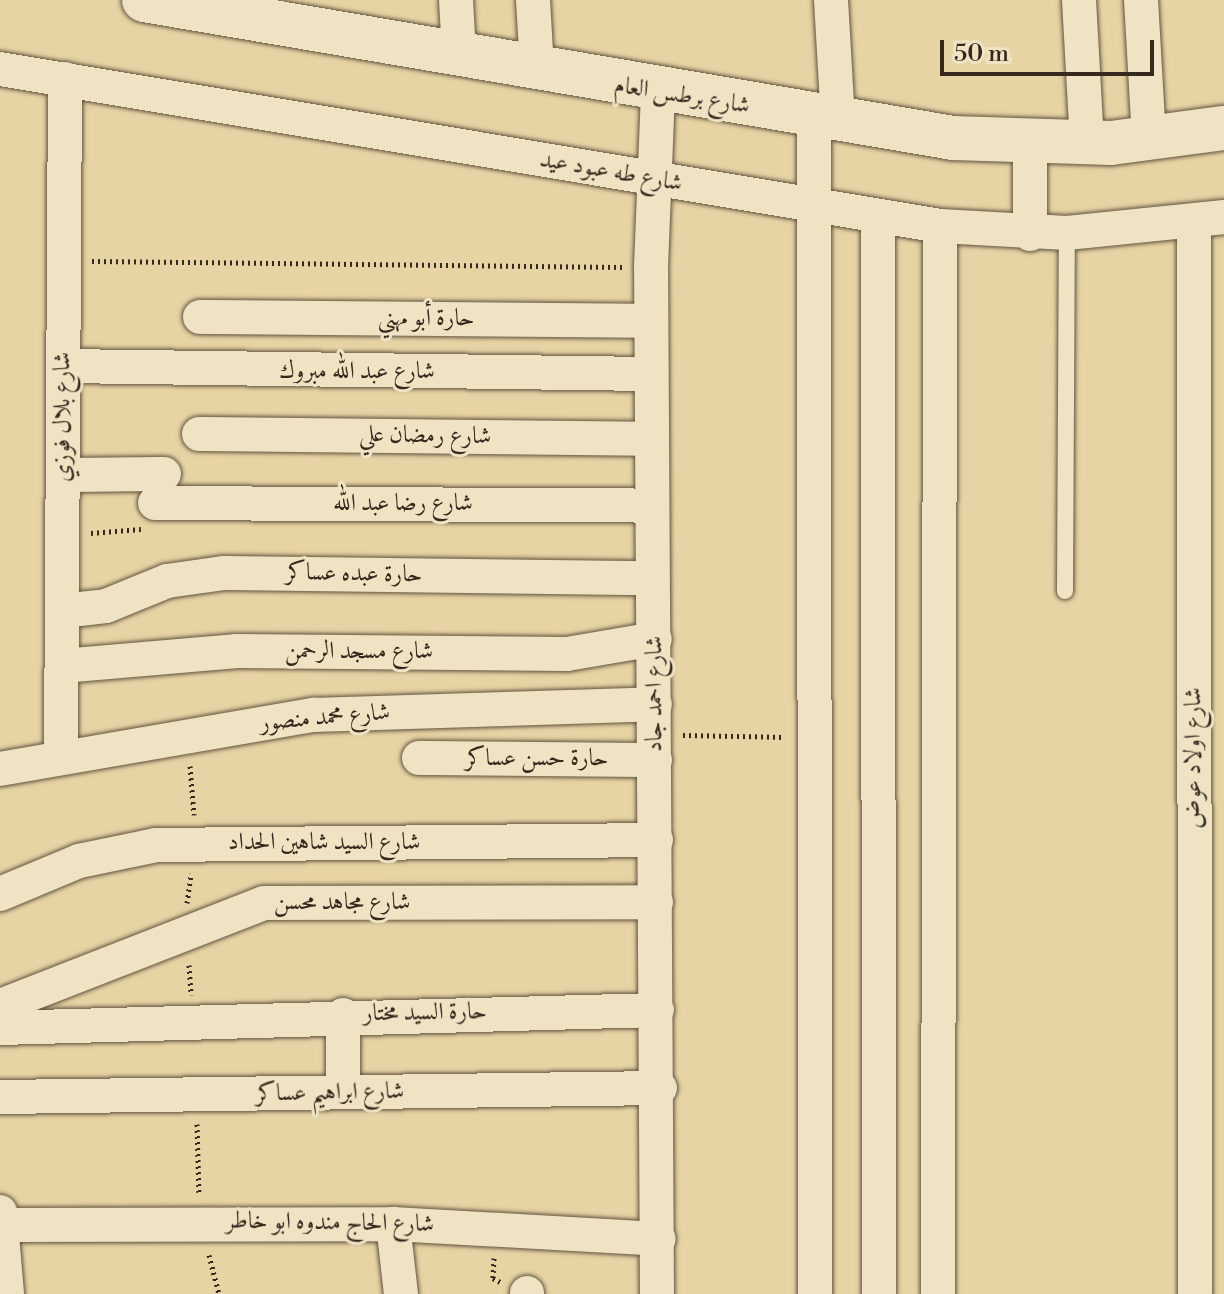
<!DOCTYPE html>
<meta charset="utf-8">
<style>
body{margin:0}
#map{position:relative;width:1224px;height:1294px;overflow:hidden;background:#e7d4a5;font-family:"Libre Bodoni",Amiri,serif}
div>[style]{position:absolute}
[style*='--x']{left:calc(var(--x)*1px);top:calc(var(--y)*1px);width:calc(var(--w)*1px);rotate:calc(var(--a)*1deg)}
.path>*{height:5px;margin-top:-2.5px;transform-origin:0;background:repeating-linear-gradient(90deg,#36281d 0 2px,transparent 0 6px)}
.roads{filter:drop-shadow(0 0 2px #62533f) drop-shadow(0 0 2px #62533f)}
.lane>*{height:16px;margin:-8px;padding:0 8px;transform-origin:8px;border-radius:8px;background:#efe3c4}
.street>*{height:34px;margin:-17px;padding:0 17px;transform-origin:17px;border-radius:17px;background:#efe3c4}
.secondary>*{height:44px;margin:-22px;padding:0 22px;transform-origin:22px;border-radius:22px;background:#efe3c4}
span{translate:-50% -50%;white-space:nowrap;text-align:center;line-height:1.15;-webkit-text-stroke:6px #efe3c4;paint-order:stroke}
.street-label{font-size:24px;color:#36281d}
.scale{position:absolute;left:940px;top:40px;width:214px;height:36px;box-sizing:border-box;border:4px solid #36281d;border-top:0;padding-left:10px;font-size:24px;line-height:28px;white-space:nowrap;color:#36281d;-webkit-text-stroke:6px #efe3c4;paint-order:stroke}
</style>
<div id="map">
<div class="path">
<i style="--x:92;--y:261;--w:530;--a:0.65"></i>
<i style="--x:91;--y:533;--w:50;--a:-4.6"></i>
<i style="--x:683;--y:735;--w:102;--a:1.1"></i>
<i style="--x:190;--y:766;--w:49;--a:85.3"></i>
<i style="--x:187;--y:903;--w:30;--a:-82"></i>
<i style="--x:189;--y:965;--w:30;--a:86"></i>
<i style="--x:197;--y:1124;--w:70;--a:88.4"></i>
<i style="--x:209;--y:1255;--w:40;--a:75.6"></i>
<i style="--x:494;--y:1258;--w:20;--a:93"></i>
<i style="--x:493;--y:1278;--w:10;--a:29"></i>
</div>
<div class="roads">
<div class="lane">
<i style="--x:1065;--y:591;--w:358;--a:-89.7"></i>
</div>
<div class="street">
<i style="--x:456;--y:0;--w:54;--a:86.8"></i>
<i style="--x:533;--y:0;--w:70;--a:86.7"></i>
<i style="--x:831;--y:0;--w:121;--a:86.7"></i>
<i style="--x:1079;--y:0;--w:144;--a:86.8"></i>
<i style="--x:1141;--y:0;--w:139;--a:86.7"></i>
<i style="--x:0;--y:69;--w:953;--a:9.48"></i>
<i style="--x:940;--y:226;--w:127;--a:3.2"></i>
<i style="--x:1067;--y:233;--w:158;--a:-5.8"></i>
<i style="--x:814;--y:117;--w:1177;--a:89.95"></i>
<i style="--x:878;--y:217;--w:1077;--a:89.95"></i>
<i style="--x:1194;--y:221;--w:1073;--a:89.95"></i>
<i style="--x:1030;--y:234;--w:88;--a:-90"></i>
<i style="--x:200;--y:317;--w:451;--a:0.5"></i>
<i style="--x:63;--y:366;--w:588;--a:0.78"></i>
<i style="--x:199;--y:434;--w:452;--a:0.6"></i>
<i style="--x:63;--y:475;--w:101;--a:-0.6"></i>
<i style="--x:155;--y:503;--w:496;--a:0.3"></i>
<i style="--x:62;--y:611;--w:44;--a:-6.5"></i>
<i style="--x:106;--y:606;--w:66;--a:-22.3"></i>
<i style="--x:167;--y:581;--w:58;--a:-8"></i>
<i style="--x:224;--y:573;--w:428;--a:0.7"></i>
<i style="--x:62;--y:666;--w:176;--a:-4.9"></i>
<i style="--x:237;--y:651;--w:330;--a:0.5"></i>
<i style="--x:567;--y:654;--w:89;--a:-9.7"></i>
<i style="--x:61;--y:755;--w:676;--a:-89.66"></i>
<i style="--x:419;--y:758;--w:236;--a:0.5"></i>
<i style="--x:0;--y:769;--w:319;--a:-9.8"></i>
<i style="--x:314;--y:715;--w:341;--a:-1.8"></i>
<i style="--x:0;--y:894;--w:86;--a:-22.7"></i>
<i style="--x:79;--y:861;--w:79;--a:-11.7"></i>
<i style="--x:156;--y:845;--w:500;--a:-0.57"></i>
<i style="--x:0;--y:1006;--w:283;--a:-21.3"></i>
<i style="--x:264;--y:903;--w:392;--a:-0.1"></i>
<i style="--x:343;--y:1015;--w:77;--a:90"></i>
<i style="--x:0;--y:1028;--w:657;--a:-1.57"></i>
<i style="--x:0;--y:1097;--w:660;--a:-0.78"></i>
<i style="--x:0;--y:1212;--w:82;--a:85.1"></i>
<i style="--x:393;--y:1224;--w:70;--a:83.5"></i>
<i style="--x:1;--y:1225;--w:392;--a:-0.1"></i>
<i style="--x:393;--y:1224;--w:266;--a:3.2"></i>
<i style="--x:527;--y:1293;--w:1;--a:90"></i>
<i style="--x:657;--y:1294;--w:1027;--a:-90.33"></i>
<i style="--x:651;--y:267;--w:173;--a:-87.7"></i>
<i style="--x:938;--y:1294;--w:1068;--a:-89.89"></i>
</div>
<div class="secondary">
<i style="--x:144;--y:0;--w:821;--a:9.68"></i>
<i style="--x:953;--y:138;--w:158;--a:1.8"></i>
<i style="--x:1111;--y:143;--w:114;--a:-7.6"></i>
</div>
</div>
<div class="street-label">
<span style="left:682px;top:96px;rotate:9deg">شارع برطس العام</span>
<span style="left:611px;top:172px;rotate:10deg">شارع طه عبود عيد</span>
<span style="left:426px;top:319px">حارة أبو مهني</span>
<span style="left:357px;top:372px">شارع عبد الله مبروك</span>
<span style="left:63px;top:417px;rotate:-90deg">شارع بلال فوزي</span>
<span style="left:425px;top:436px;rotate:1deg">شارع رمضان علي</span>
<span style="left:403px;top:504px">شارع رضا عبد الله</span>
<span style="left:354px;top:574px;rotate:1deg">حارة عبده عساكر</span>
<span style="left:359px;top:652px">شارع مسجد الرحمن</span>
<span style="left:655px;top:694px;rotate:-90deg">شارع احمد جاد</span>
<span style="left:325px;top:718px;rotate:-5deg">شارع محمد منصور</span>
<span style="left:1194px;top:758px;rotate:-90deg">شارع اولاد عوض</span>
<span style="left:537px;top:759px">حارة حسن عساكر</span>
<span style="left:324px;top:843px">شارع السيد شاهين الحداد</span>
<span style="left:342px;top:903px">شارع مجاهد محسن</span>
<span style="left:425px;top:1013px;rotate:-1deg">حارة السيد مختار</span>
<span style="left:330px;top:1093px;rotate:-1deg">شارع ابراهيم عساكر</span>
<span style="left:330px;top:1223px;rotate:1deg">شارع الحاج مندوه ابو خاطر</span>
</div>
<div class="scale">50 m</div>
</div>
